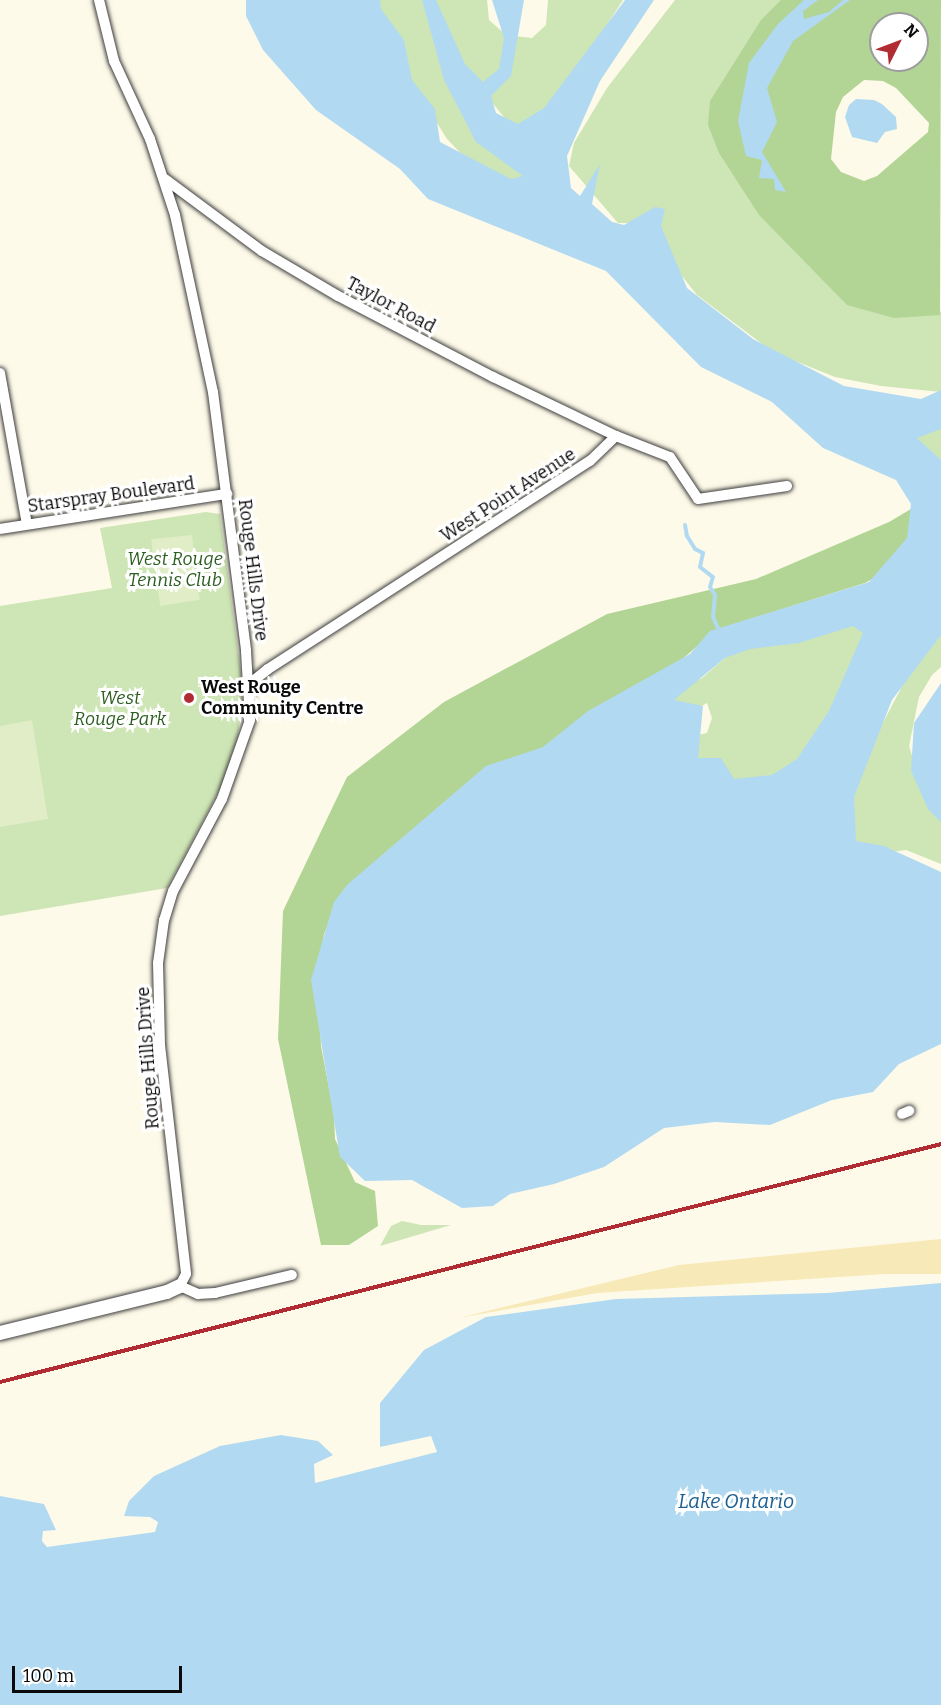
<!DOCTYPE html>
<style>
body{margin:0}
#map{position:relative;width:941px;height:1705px;overflow:hidden;background:#fefae9;font-family:Bitter,serif}
div>[style]{position:absolute}
[style*='--x']{left:calc(var(--x)*1px);top:calc(var(--y)*1px);width:calc(var(--w)*1px);rotate:calc(var(--a)*1deg)}
.green>*{inset:0;background:#cee5b5}
.forest>*{inset:0;background:#b2d596}
.sand>*{inset:0;background:#f7e9b8}
.pitch>*{inset:0;background:#e0edc7;transform-origin:0 0}
.water>*{inset:0;background:#b1daf2}
.stream>*{height:4px;margin:-2px;padding:0 2px;transform-origin:2px;border-radius:2px;background:#b1daf2}
.roads{filter:drop-shadow(0 0 2px #3d3d3d) drop-shadow(0 0 2px #3d3d3d)}
.minor>*{height:10px;margin:-5px;padding:0 5px;transform-origin:5px;border-radius:5px;background:#fff}
.tertiary>*{height:14px;margin:-7px;padding:0 7px;transform-origin:7px;border-radius:7px;background:#fff}
.rail>*{height:4px;margin:-2px;padding:0 2px;transform-origin:2px;border-radius:2px;background:#b12c32}
.dots>*{width:16px;height:16px;translate:-50% -50%;box-sizing:border-box;border:3px solid #fff;border-radius:50%}
span{translate:-50% -50%;white-space:nowrap;text-align:center;line-height:1.15;-webkit-text-stroke:6px #fff;paint-order:stroke}
.street-label{font-size:18px;color:#0a0a0a}
.park-label{font-size:18px;color:#2c5d20;font-style:italic}
.poi-label{font-size:18px;color:#0a0a0a;font-weight:700}
.left{translate:0 -50%;text-align:left}
.water-label{font-size:20px;color:#1c6093;font-style:italic}
.north{position:absolute;left:869px;top:12px;width:60px;height:60px;box-sizing:border-box;background:#fff;border:2px solid #9d9d9d;border-radius:50%;rotate:48deg;font-size:16px;font-weight:700;line-height:24px;text-align:center;color:#0a0a0a}
.north::after{content:'';display:block;margin:auto;width:21px;height:27px;background:#b12c32;clip-path:polygon(50% 0,100% 100%,50% 72%,0 100%)}
.scale{position:absolute;left:12px;top:1666px;width:170px;height:27px;box-sizing:border-box;border:3px solid #0a0a0a;border-top:0;padding-left:8px;font-size:18px;line-height:21px;white-space:nowrap;color:#0a0a0a;-webkit-text-stroke:4px #fff;paint-order:stroke}
</style>
<div id="map">
<div class="green">
<i style="clip-path:polygon(373px 0,487px 0,489px 20px,506px 35px,532px 38px,546px 25px,548px 0,623px 0,542px 124px,519px 135px,470px 76px,530px 172px,531px 192px,467px 160px,447px 139px,432px 115px,402px 82px)"></i>
<i style="clip-path:polygon(675px 0,782px 0,713px 98px,941px 312px,941px 392px,881px 386px,835px 377px,773px 352px,697px 295px,681px 275px,659px 223px,618px 223px,569px 166px,574px 143px,607px 88px)"></i>
<i style="clip-path:polygon(941px 420px,941px 461px,905px 430px)"></i>
<i style="clip-path:polygon(206px 512px,220px 514px,243px 689px,238px 736px,223px 783px,167px 888px,0 916px,0 606px,112px 588px,100px 528px)"></i>
<i style="clip-path:polygon(874px 619px,821px 746px,721px 838px,688px 737px,707px 733px,712px 718px,707px 703px,578px 779px,665px 696px,702px 678px,740px 645px,757px 640px,791px 644px)"></i>
<i style="clip-path:polygon(941px 628px,941px 667px,932px 675px,919px 697px,909px 746px,917px 772px,941px 800px,941px 864px,906px 850px,855px 857px,845px 812px,876px 736px,918px 656px)"></i>
<i style="clip-path:polygon(402px 1221px,421px 1225px,451px 1225px,380px 1246px,391px 1226px)"></i>
</div>
<div class="forest">
<i style="clip-path:polygon(evenodd,781px 0,941px 0,940px 315px,894px 318px,847px 305px,759px 215px,719px 153px,708px 125px,710px 101px,761px 20px,781px 0,881px 24px,917px 24px,917px 60px,881px 60px,881px 24px,781px 0,864px 80px,883px 81px,896px 88px,929px 123px,928px 132px,877px 176px,864px 181px,841px 172px,831px 159px,836px 112px,843px 97px,864px 80px)"></i>
<i style="clip-path:polygon(916px 506px,917px 541px,897px 566px,865px 583px,716px 630px,672px 668px,337px 905px,324px 934px,318px 980px,321px 1046px,334px 1114px,335px 1139px,355px 1182px,375px 1191px,378px 1226px,349px 1245px,321px 1245px,278px 1039px,283px 911px,347px 777px,444px 702px,607px 614px,756px 579px,889px 522px)"></i>
</div>
<div class="sand">
<i style="clip-path:polygon(941px 1239px,941px 1274px,885px 1274px,597px 1293px,458px 1318px,679px 1265px)"></i>
</div>
<div class="pitch">
<i style="left:192px;top:535px;width:19px;height:41px;rotate:84deg"></i>
<i style="left:194px;top:558px;width:19px;height:40px;rotate:81deg"></i>
<i style="left:197px;top:582px;width:18px;height:40px;rotate:81deg"></i>
<i style="clip-path:polygon(32px 720px,48px 819px,0 827px,0 726px)"></i>
</div>
<div class="water">
<i style="clip-path:polygon(evenodd,246px 0,380px 0,381px 9px,404px 40px,412px 80px,435px 109px,440px 142px,511px 179px,523px 176px,476px 142px,444px 80px,422px 0,436px 0,465px 64px,483px 82px,499px 69px,504px 38px,492px 0,524px 0,511px 76px,491px 96px,496px 113px,518px 124px,544px 108px,625px 0,654px 0,600px 81px,567px 156px,571px 188px,580px 196px,600px 164px,592px 204px,612px 222px,624px 225px,655px 207px,665px 209px,661px 226px,687px 288px,753px 339px,844px 386px,921px 399px,941px 390px,941px 429px,917px 438px,941px 460px,941px 635px,892px 700px,854px 797px,856px 841px,884px 846px,941px 872px,941px 1044px,899px 1064px,873px 1092px,832px 1100px,770px 1125px,715px 1122px,664px 1128px,604px 1167px,554px 1184px,510px 1194px,493px 1206px,462px 1208px,412px 1180px,365px 1181px,340px 1157px,311px 980px,334px 902px,348px 884px,486px 766px,543px 747px,588px 711px,690px 654px,710px 631px,869px 582px,907px 538px,911px 504px,896px 480px,823px 448px,772px 402px,701px 367px,606px 271px,428px 199px,400px 169px,316px 110px,263px 50px,246px 16px,246px 0,853px 626px,863px 633px,829px 711px,797px 759px,772px 775px,734px 779px,721px 758px,698px 758px,703px 706px,674px 700px,725px 658px,750px 649px,799px 643px,853px 626px)"></i>
<i style="clip-path:polygon(804px 0,818px 0,803px 11px,804px 19px,829px 12px,843px 0,850px 0,793px 41px,767px 88px,777px 122px,762px 152px,786px 192px,775px 190px,774px 179px,759px 178px,762px 160px,746px 156px,738px 121px,749px 63px,778px 24px)"></i>
<i style="clip-path:polygon(856px 99px,874px 100px,882px 104px,896px 117px,897px 129px,885px 132px,877px 143px,852px 137px,845px 117px,849px 105px)"></i>
<i style="clip-path:polygon(941px 683px,941px 822px,928px 809px,911px 771px,914px 723px)"></i>
<i style="clip-path:polygon(941px 1283px,941px 1705px,0 1705px,0 1496px,44px 1504px,56px 1530px,43px 1531px,42px 1541px,47px 1547px,155px 1532px,158px 1522px,150px 1517px,124px 1516px,129px 1501px,154px 1476px,220px 1446px,281px 1435px,318px 1441px,333px 1455px,314px 1464px,315px 1483px,437px 1452px,431px 1436px,380px 1447px,380px 1403px,424px 1350px,486px 1317px,616px 1299px,827px 1293px)"></i>
</div>
<div class="stream">
<i style="--x:685;--y:525;--w:11;--a:80"></i>
<i style="--x:687;--y:536;--w:15;--a:58"></i>
<i style="--x:695;--y:549;--w:9;--a:27"></i>
<i style="--x:703;--y:553;--w:14;--a:102"></i>
<i style="--x:700;--y:567;--w:16;--a:38"></i>
<i style="--x:713;--y:577;--w:10;--a:107"></i>
<i style="--x:710;--y:587;--w:9;--a:58"></i>
<i style="--x:715;--y:595;--w:22;--a:95"></i>
<i style="--x:713;--y:617;--w:12;--a:66"></i>
</div>
<div class="roads">
<div class="minor">
<i style="--x:99;--y:0;--w:63;--a:76.2"></i>
<i style="--x:114;--y:61;--w:86;--a:65.2"></i>
<i style="--x:150;--y:139;--w:80;--a:71.8"></i>
<i style="--x:175;--y:215;--w:181;--a:77.9"></i>
<i style="--x:213;--y:392;--w:261;--a:82.7"></i>
<i style="--x:246;--y:651;--w:69;--a:86.7"></i>
<i style="--x:250;--y:720;--w:84;--a:109.5"></i>
<i style="--x:222;--y:799;--w:104;--a:118"></i>
<i style="--x:173;--y:891;--w:30;--a:107"></i>
<i style="--x:164;--y:920;--w:43;--a:97.9"></i>
<i style="--x:158;--y:963;--w:82;--a:88.6"></i>
<i style="--x:160;--y:1045;--w:230;--a:83.5"></i>
<i style="--x:186;--y:1274;--w:13;--a:117"></i>
<i style="--x:180;--y:1286;--w:20;--a:24"></i>
<i style="--x:198;--y:1294;--w:17;--a:-3"></i>
<i style="--x:215;--y:1293;--w:79;--a:-13.2"></i>
<i style="--x:165;--y:179;--w:121;--a:36.6"></i>
<i style="--x:262;--y:251;--w:88;--a:30.6"></i>
<i style="--x:338;--y:296;--w:175;--a:27.6"></i>
<i style="--x:493;--y:377;--w:136;--a:25.6"></i>
<i style="--x:0;--y:373;--w:153;--a:79.9"></i>
<i style="--x:0;--y:529;--w:230;--a:-8.8"></i>
<i style="--x:247;--y:686;--w:27;--a:-39"></i>
<i style="--x:268;--y:669;--w:383;--a:-32.9"></i>
<i style="--x:590;--y:461;--w:36;--a:-44"></i>
<i style="--x:616;--y:436;--w:58;--a:21.3"></i>
<i style="--x:670;--y:457;--w:50;--a:56.3"></i>
<i style="--x:698;--y:499;--w:90;--a:-8.3"></i>
<i style="--x:902;--y:1114;--w:8;--a:-23"></i>
</div>
<div class="tertiary">
<i style="--x:0;--y:1333;--w:172;--a:-13.8"></i>
<i style="--x:167;--y:1292;--w:14;--a:-25"></i>
</div>
</div>
<div class="rail">
<i style="--x:0;--y:1382;--w:971;--a:-14.19"></i>
</div>
<div class="dots">
<i style="left:189px;top:698px;background:#b12c32"></i>
</div>
<div class="street-label">
<span style="left:391px;top:305px;rotate:28deg">Taylor Road</span>
<span style="left:111px;top:495px;rotate:-8deg">Starspray Boulevard</span>
<span style="left:508px;top:495px;rotate:-33deg">West Point Avenue</span>
<span style="left:253px;top:570px;rotate:83deg">Rouge Hills Drive</span>
<span style="left:148px;top:1058px;rotate:-94deg">Rouge Hills Drive</span>
</div>
<div class="park-label">
<span style="left:175px;top:570px">West Rouge<br>Tennis Club</span>
<span style="left:120px;top:709px">West<br>Rouge Park</span>
</div>
<div class="poi-label">
<span class="left" style="left:201px;top:698px">West Rouge<br>Community Centre</span>
</div>
<div class="water-label">
<span style="left:736px;top:1501px">Lake Ontario</span>
</div>
<div class="north">N</div>
<div class="scale">100 m</div>
</div>
